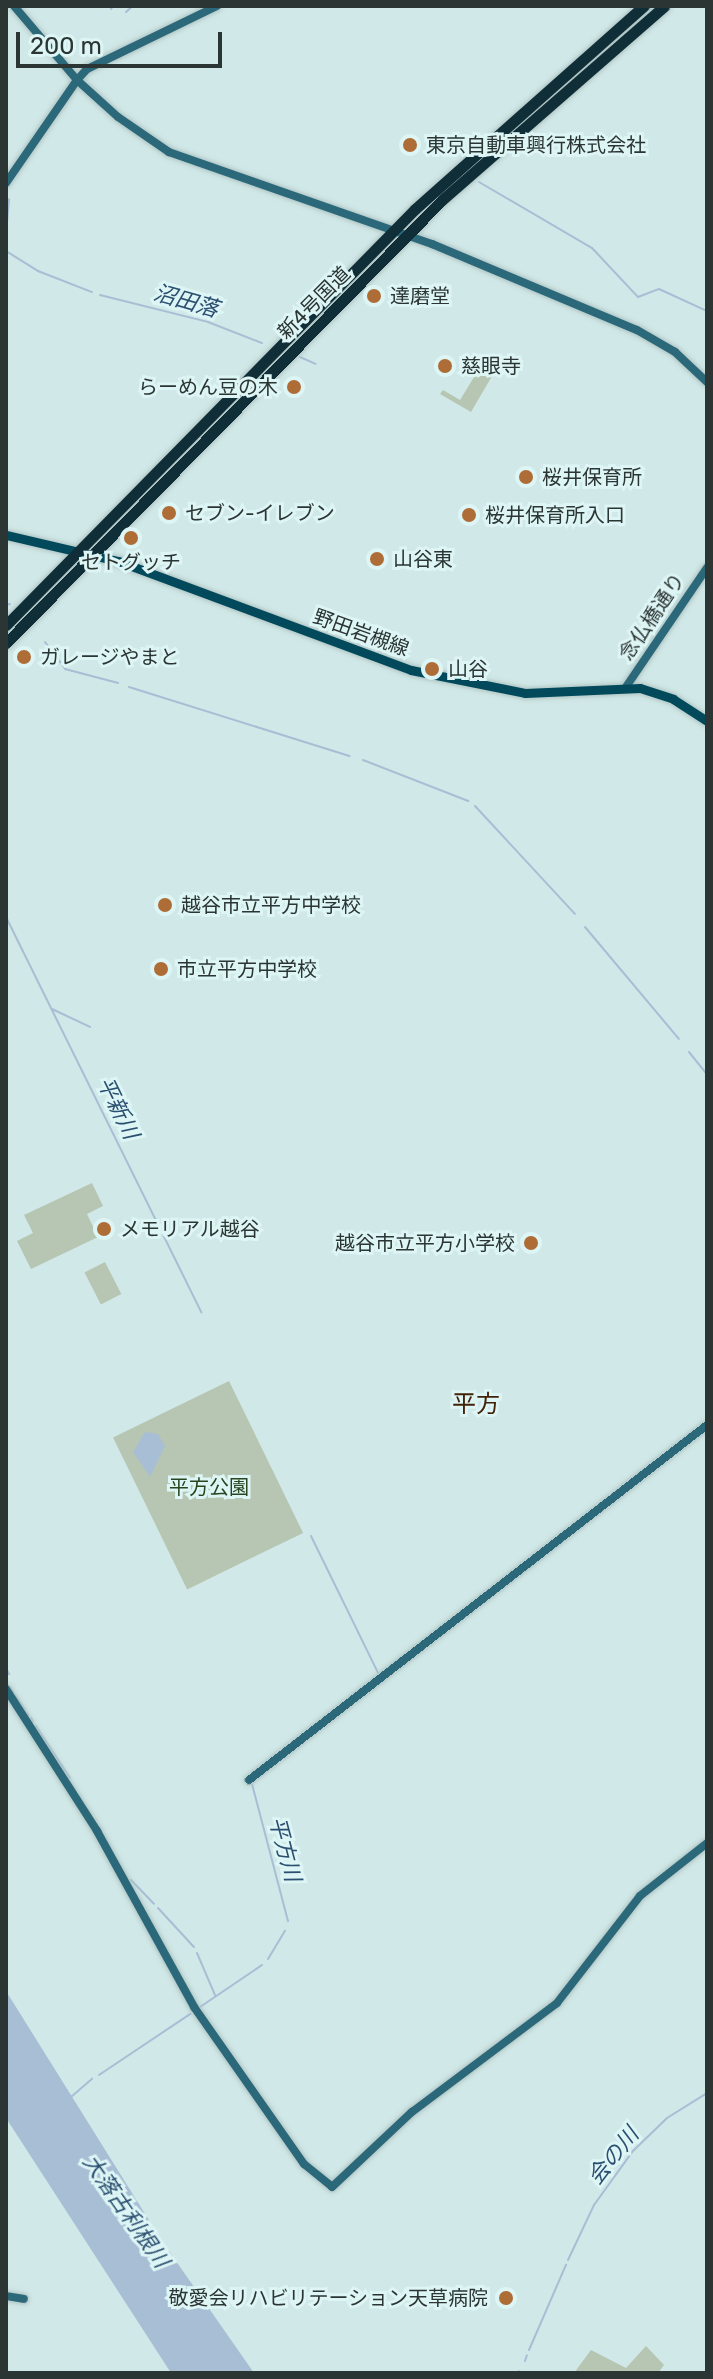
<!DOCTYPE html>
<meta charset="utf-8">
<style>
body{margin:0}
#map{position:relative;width:713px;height:2379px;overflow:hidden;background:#d0e8e7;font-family:Rubik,"Noto Sans JP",sans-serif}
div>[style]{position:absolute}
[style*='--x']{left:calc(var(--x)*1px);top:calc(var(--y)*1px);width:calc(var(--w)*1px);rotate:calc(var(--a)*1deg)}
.green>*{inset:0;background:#b6c6b2;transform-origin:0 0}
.water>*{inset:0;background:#a8bed5}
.stream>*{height:2px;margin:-1px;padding:0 1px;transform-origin:1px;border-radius:1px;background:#a8bed5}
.roads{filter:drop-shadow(0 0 2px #afc4c3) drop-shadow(0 0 2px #afc4c3)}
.secondary>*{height:8px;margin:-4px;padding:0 4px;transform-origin:4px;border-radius:4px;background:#2b687a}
.primary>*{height:9px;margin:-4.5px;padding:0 4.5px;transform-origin:4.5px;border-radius:4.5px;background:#02495b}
.highway>*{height:11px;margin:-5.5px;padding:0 5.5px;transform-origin:5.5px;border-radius:5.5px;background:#0f2e37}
.dots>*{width:22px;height:22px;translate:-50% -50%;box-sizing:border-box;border:4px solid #ddf5f4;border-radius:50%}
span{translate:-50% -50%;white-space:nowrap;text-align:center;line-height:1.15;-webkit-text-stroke:6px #ddf5f4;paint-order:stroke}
.poi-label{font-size:20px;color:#2b3534}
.left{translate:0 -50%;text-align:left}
.right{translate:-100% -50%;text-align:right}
.street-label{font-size:20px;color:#2b3534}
.park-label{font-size:20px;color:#294621}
.water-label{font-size:22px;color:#2b4f71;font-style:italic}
.quarter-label{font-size:24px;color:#422308}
.frame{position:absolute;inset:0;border:8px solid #2b3534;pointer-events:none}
.scale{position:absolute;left:16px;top:32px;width:206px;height:36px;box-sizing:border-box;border:4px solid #2b3534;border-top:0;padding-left:10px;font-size:24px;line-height:28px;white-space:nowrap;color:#2b3534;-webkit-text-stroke:6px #ddf5f4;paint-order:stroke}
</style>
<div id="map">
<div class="green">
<i style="clip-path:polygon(479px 369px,492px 376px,471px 412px,440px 394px,443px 390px,460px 400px)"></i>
<i style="clip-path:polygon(92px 1183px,103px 1206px,87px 1214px,98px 1237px,31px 1269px,17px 1241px,33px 1233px,24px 1215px)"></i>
<i style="left:105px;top:1262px;width:36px;height:23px;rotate:63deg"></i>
<i style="left:229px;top:1381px;width:169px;height:129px;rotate:64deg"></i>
<i style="clip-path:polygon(646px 2346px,664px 2365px,658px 2373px,574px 2373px,591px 2350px,626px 2368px)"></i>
</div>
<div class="water">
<i style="clip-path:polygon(145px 1432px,158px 1434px,165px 1446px,150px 1477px,133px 1452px)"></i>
<i style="clip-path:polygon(6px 1991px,162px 2241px,254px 2373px,171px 2373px,6px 2118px)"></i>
</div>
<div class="stream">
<i style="--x:223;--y:7;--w:1;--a:-45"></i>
<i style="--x:111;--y:9;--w:4;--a:-56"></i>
<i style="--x:126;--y:12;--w:9;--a:-41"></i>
<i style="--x:479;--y:182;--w:131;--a:30.3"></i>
<i style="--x:592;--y:248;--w:67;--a:46.8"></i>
<i style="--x:638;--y:297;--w:22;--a:-21"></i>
<i style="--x:659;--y:289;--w:53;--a:24.6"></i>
<i style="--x:6;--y:234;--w:35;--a:-85"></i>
<i style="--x:6;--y:251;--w:38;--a:32"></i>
<i style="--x:38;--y:271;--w:58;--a:21.3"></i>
<i style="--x:100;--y:295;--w:111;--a:14"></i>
<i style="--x:208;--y:322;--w:58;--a:21.3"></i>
<i style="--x:300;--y:357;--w:17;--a:24"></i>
<i style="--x:6;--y:605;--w:4;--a:-14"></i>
<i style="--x:45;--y:642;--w:34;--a:53"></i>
<i style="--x:65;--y:669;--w:55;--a:14.8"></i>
<i style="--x:129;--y:687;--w:231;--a:17.4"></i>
<i style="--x:363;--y:760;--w:113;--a:21.3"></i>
<i style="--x:475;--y:806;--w:147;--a:47.2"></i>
<i style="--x:6;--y:917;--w:441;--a:63.7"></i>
<i style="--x:585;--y:927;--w:146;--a:50"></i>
<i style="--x:52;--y:1009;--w:42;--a:25.3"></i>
<i style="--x:689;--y:1052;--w:28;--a:51"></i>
<i style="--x:311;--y:1536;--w:153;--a:63.9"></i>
<i style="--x:6;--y:1668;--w:7;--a:63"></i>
<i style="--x:10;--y:1687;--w:6;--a:59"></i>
<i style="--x:15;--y:1695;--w:18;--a:56"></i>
<i style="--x:26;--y:1712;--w:4;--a:56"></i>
<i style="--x:31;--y:1718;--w:4;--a:63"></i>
<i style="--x:36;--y:1726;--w:62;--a:56.8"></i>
<i style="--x:252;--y:1784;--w:142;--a:75.3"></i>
<i style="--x:131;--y:1880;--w:33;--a:46"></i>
<i style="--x:158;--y:1908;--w:53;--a:47.3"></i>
<i style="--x:197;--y:1953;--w:46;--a:66.8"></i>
<i style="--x:268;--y:1959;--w:33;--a:-59"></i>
<i style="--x:200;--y:2007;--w:75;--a:-34.1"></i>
<i style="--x:99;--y:2075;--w:110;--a:-33.8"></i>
<i style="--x:71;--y:2097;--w:28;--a:-41"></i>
<i style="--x:568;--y:2260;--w:61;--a:-64.7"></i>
<i style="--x:594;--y:2205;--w:67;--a:-54.2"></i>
<i style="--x:633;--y:2151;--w:47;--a:-44.1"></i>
<i style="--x:667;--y:2118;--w:47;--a:-32"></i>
<i style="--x:529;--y:2350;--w:93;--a:-66.5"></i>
<i style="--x:525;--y:2361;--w:6;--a:-72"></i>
<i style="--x:518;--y:2373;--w:2;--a:-63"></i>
</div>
<div class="roads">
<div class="secondary">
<i style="--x:217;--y:6;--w:144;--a:154.1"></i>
<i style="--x:87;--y:69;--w:15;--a:132"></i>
<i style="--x:77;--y:80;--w:55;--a:42.1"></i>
<i style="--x:118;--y:117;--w:62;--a:34.5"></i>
<i style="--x:169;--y:152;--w:279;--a:19.3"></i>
<i style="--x:432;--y:244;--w:222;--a:22.8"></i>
<i style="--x:637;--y:330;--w:44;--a:30.1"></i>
<i style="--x:675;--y:352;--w:44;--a:43.2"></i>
<i style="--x:6;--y:183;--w:125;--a:-55.4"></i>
<i style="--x:77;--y:80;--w:97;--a:-130.4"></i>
<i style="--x:626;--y:687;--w:144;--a:-55.8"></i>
<i style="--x:6;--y:1689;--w:169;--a:57.3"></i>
<i style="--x:97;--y:1831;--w:201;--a:61.1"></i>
<i style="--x:194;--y:2007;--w:192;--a:55"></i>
<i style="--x:304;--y:2164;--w:36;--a:39"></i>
<i style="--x:332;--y:2187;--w:110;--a:-43.2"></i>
<i style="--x:412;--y:2112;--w:181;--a:-36.9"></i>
<i style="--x:557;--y:2003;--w:135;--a:-52.2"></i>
<i style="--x:640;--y:1896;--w:85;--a:-38.3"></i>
<i style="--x:249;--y:1780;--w:579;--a:-37.78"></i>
<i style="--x:6;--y:2296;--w:18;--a:9"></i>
</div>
<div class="primary">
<i style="--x:6;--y:535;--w:115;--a:13.1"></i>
<i style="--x:118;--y:561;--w:313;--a:20.4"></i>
<i style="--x:411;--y:670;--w:116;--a:11.4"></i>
<i style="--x:525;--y:693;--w:115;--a:-2.5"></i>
<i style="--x:640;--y:688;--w:35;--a:18"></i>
<i style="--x:673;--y:699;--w:40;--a:32.9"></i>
</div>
<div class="highway">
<i style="--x:6;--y:625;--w:583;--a:-45.49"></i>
<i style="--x:415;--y:209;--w:306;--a:-41.6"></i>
<i style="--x:6;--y:643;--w:623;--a:-45.46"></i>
<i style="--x:443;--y:199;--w:293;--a:-41.1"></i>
</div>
</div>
<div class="dots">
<i style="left:410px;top:145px;background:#ae6d37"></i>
<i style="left:374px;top:296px;background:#ae6d37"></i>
<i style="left:445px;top:366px;background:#ae6d37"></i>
<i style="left:294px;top:387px;background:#ae6d37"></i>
<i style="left:526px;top:477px;background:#ae6d37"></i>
<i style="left:169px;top:513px;background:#ae6d37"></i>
<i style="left:469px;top:515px;background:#ae6d37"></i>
<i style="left:131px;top:538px;background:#ae6d37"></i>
<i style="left:377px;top:559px;background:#ae6d37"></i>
<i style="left:24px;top:657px;background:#ae6d37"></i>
<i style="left:432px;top:669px;background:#ae6d37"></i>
<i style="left:165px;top:905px;background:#ae6d37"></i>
<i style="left:161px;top:969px;background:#ae6d37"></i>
<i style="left:104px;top:1229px;background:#ae6d37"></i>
<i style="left:531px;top:1243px;background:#ae6d37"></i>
<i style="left:506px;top:2298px;background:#ae6d37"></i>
</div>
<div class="poi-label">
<span class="left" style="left:426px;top:145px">東京自動車興行株式会社</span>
<span class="left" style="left:390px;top:296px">達磨堂</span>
<span class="left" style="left:461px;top:366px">慈眼寺</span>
<span class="right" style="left:278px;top:387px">らーめん豆の木</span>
<span class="left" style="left:542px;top:477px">桜井保育所</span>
<span class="left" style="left:185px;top:513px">セブン-イレブン</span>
<span class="left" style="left:485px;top:515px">桜井保育所入口</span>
<span class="left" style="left:393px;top:559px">山谷東</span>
<span style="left:131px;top:562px">セトグッチ</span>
<span class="left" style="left:40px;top:657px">ガレージやまと</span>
<span class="left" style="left:448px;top:669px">山谷</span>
<span class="left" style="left:181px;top:905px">越谷市立平方中学校</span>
<span class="left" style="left:177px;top:969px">市立平方中学校</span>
<span class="left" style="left:120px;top:1229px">メモリアル越谷</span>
<span class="right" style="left:515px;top:1243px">越谷市立平方小学校</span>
<span class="right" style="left:488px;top:2298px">敬愛会リハビリテーション天草病院</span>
</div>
<div class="street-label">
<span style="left:314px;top:303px;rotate:-45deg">新4号国道</span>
<span style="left:652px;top:617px;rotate:-56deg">念仏橋通り</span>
<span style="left:361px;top:633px;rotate:20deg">野田岩槻線</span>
</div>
<div class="park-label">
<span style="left:209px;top:1487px">平方公園</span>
</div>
<div class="water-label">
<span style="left:186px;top:301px;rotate:16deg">沼田落</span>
<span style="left:118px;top:1108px;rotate:64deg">平新川</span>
<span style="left:285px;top:1849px;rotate:75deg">平方川</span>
<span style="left:613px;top:2156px;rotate:-51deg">会の川</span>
<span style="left:126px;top:2211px;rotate:55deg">大落古利根川</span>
</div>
<div class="quarter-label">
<span style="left:476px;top:1405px">平方</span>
</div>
<div class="frame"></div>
<div class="scale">200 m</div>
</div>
